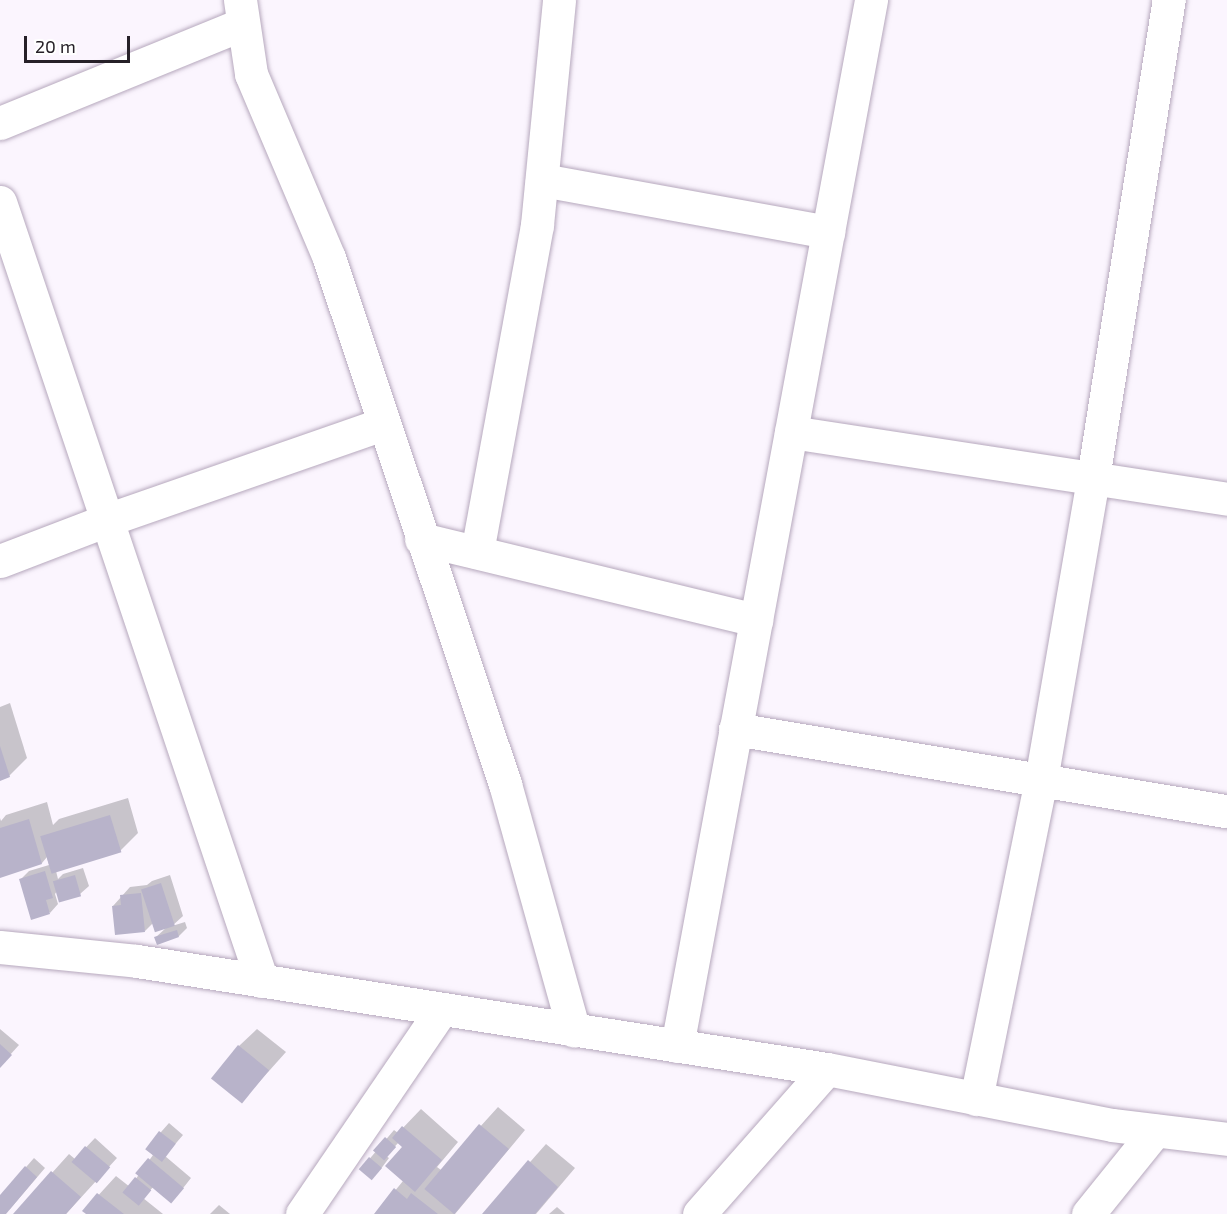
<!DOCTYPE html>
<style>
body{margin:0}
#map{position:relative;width:1227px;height:1214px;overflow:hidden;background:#fbf5fe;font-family:"Exo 2",sans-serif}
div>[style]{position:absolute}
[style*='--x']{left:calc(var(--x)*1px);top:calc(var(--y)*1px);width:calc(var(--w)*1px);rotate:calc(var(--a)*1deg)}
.shadow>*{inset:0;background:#0003}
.building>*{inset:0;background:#b8b3ca;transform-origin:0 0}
.roads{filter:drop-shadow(0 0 2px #b6a8bd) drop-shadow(0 0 2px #b6a8bd)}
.minor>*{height:33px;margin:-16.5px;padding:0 16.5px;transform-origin:16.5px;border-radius:16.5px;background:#fff}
span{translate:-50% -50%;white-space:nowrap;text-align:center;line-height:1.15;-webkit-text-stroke:5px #fff;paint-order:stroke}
.scale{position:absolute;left:24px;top:36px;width:106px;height:27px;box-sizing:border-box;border:3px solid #262028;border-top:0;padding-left:8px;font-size:18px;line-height:21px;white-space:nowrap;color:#262028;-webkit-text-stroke:4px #fff;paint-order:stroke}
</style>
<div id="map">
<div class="shadow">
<i style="clip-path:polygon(10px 703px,27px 758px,9px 776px,0 779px,0 707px)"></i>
<i style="clip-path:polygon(128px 798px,138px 833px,120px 851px,56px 871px,58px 879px,63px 874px,83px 868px,89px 886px,80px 894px,57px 891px,55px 894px,58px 904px,50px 913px,20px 880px,29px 871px,49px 865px,47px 857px,42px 863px,0 871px,0 818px,1px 821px,6px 815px,47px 802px,53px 825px,59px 819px)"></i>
<i style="clip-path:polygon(170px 875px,183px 916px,172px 926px,185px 922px,187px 928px,179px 936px,156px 937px,167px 927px,154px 922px,145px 931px,113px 906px,130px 887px,147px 885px,152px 881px)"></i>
<i style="clip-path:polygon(0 1029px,19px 1045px,0 1066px)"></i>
<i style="clip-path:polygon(257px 1029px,286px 1052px,242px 1101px,239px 1046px)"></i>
<i style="clip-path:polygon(498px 1107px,525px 1130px,455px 1214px,376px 1214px,403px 1181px,404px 1147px,399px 1142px,386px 1156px,389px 1158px,380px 1170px,361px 1169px,394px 1130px,398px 1133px,421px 1109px,458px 1142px,437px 1167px,441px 1170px)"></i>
<i style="clip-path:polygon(169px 1123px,183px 1135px,165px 1156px,191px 1178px,180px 1192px,154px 1186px,143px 1198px,163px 1214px,88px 1214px,84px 1211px,116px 1176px,130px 1187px,153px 1155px,146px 1149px)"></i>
<i style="clip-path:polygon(95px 1138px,117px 1158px,66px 1214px,15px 1214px,69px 1154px,75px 1159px)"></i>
<i style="clip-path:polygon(546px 1144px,575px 1168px,536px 1214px,484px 1214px)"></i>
<i style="clip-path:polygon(34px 1158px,45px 1168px,10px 1209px,0 1214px,0 1197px)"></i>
<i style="clip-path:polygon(219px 1205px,230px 1214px,210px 1214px)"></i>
<i style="clip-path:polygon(557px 1207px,565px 1214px,549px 1214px)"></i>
</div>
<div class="building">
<i style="clip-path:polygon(0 746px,10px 777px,0 781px)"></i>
<i style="left:110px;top:815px;width:39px;height:73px;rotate:73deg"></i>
<i style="clip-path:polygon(29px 819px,42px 864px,0 878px,0 828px)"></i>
<i style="clip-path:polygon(45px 871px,53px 898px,46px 900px,50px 914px,31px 920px,19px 879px)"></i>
<i style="left:75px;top:875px;width:22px;height:23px;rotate:74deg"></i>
<i style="left:161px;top:883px;width:45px;height:21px;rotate:72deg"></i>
<i style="clip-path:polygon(141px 893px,145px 932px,115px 935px,112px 906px,121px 905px,120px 895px)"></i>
<i style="clip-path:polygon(177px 930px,179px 937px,157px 945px,154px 937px)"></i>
<i style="clip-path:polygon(0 1044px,12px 1055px,0 1068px)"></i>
<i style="left:238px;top:1045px;width:40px;height:43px;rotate:39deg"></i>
<i style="left:479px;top:1124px;width:39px;height:85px;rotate:40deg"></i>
<i style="clip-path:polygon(402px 1126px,442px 1160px,415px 1192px,385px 1166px,402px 1147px,392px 1138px)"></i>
<i style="left:159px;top:1131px;width:21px;height:23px;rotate:37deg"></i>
<i style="left:385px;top:1137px;width:15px;height:18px;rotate:42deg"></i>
<i style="left:85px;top:1146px;width:33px;height:21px;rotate:40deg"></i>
<i style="left:369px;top:1157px;width:17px;height:16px;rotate:40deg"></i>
<i style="left:148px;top:1158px;width:47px;height:20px;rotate:40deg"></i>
<i style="clip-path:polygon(528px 1160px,558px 1187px,535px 1214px,482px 1214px)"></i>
<i style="clip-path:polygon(25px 1166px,37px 1177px,6px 1214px,0 1214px,0 1195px)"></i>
<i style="clip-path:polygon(51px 1171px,81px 1197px,66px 1214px,13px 1214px)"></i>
<i style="left:135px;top:1177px;width:21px;height:20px;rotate:39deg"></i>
<i style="clip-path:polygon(394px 1188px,407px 1199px,411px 1193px,438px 1214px,374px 1214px)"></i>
<i style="clip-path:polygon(97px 1193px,124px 1214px,86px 1214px,82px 1211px)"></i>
</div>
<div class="roads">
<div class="minor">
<i style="--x:240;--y:0;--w:75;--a:81.5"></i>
<i style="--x:251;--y:74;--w:200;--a:67"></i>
<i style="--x:329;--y:258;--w:555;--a:71.5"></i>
<i style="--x:505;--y:784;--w:256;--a:74.4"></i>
<i style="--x:0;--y:123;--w:262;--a:-22.2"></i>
<i style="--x:542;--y:180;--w:291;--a:10.3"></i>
<i style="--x:0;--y:202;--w:822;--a:71.41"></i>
<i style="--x:791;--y:432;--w:441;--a:8.7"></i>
<i style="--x:421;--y:539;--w:345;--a:13.6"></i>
<i style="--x:477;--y:552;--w:332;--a:-79.6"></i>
<i style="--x:537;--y:225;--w:226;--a:-84.4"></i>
<i style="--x:0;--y:561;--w:115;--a:-21"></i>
<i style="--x:107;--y:520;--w:291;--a:-19.2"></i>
<i style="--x:735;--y:729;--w:499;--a:9.5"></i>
<i style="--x:0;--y:947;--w:138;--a:5.8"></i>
<i style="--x:137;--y:961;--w:698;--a:8.9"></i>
<i style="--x:827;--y:1069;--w:290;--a:11.1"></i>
<i style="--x:1112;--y:1125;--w:116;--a:6.9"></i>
<i style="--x:677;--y:1046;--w:1064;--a:-79.49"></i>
<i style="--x:976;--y:1099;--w:326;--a:-78.5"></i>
<i style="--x:1041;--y:780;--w:306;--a:-80.2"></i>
<i style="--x:1093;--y:478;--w:484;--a:-81"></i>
<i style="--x:302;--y:1214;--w:247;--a:-55.7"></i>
<i style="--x:699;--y:1214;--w:193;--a:-48.6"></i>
<i style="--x:1088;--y:1214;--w:107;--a:-51.1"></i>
</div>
</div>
<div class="scale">20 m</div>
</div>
